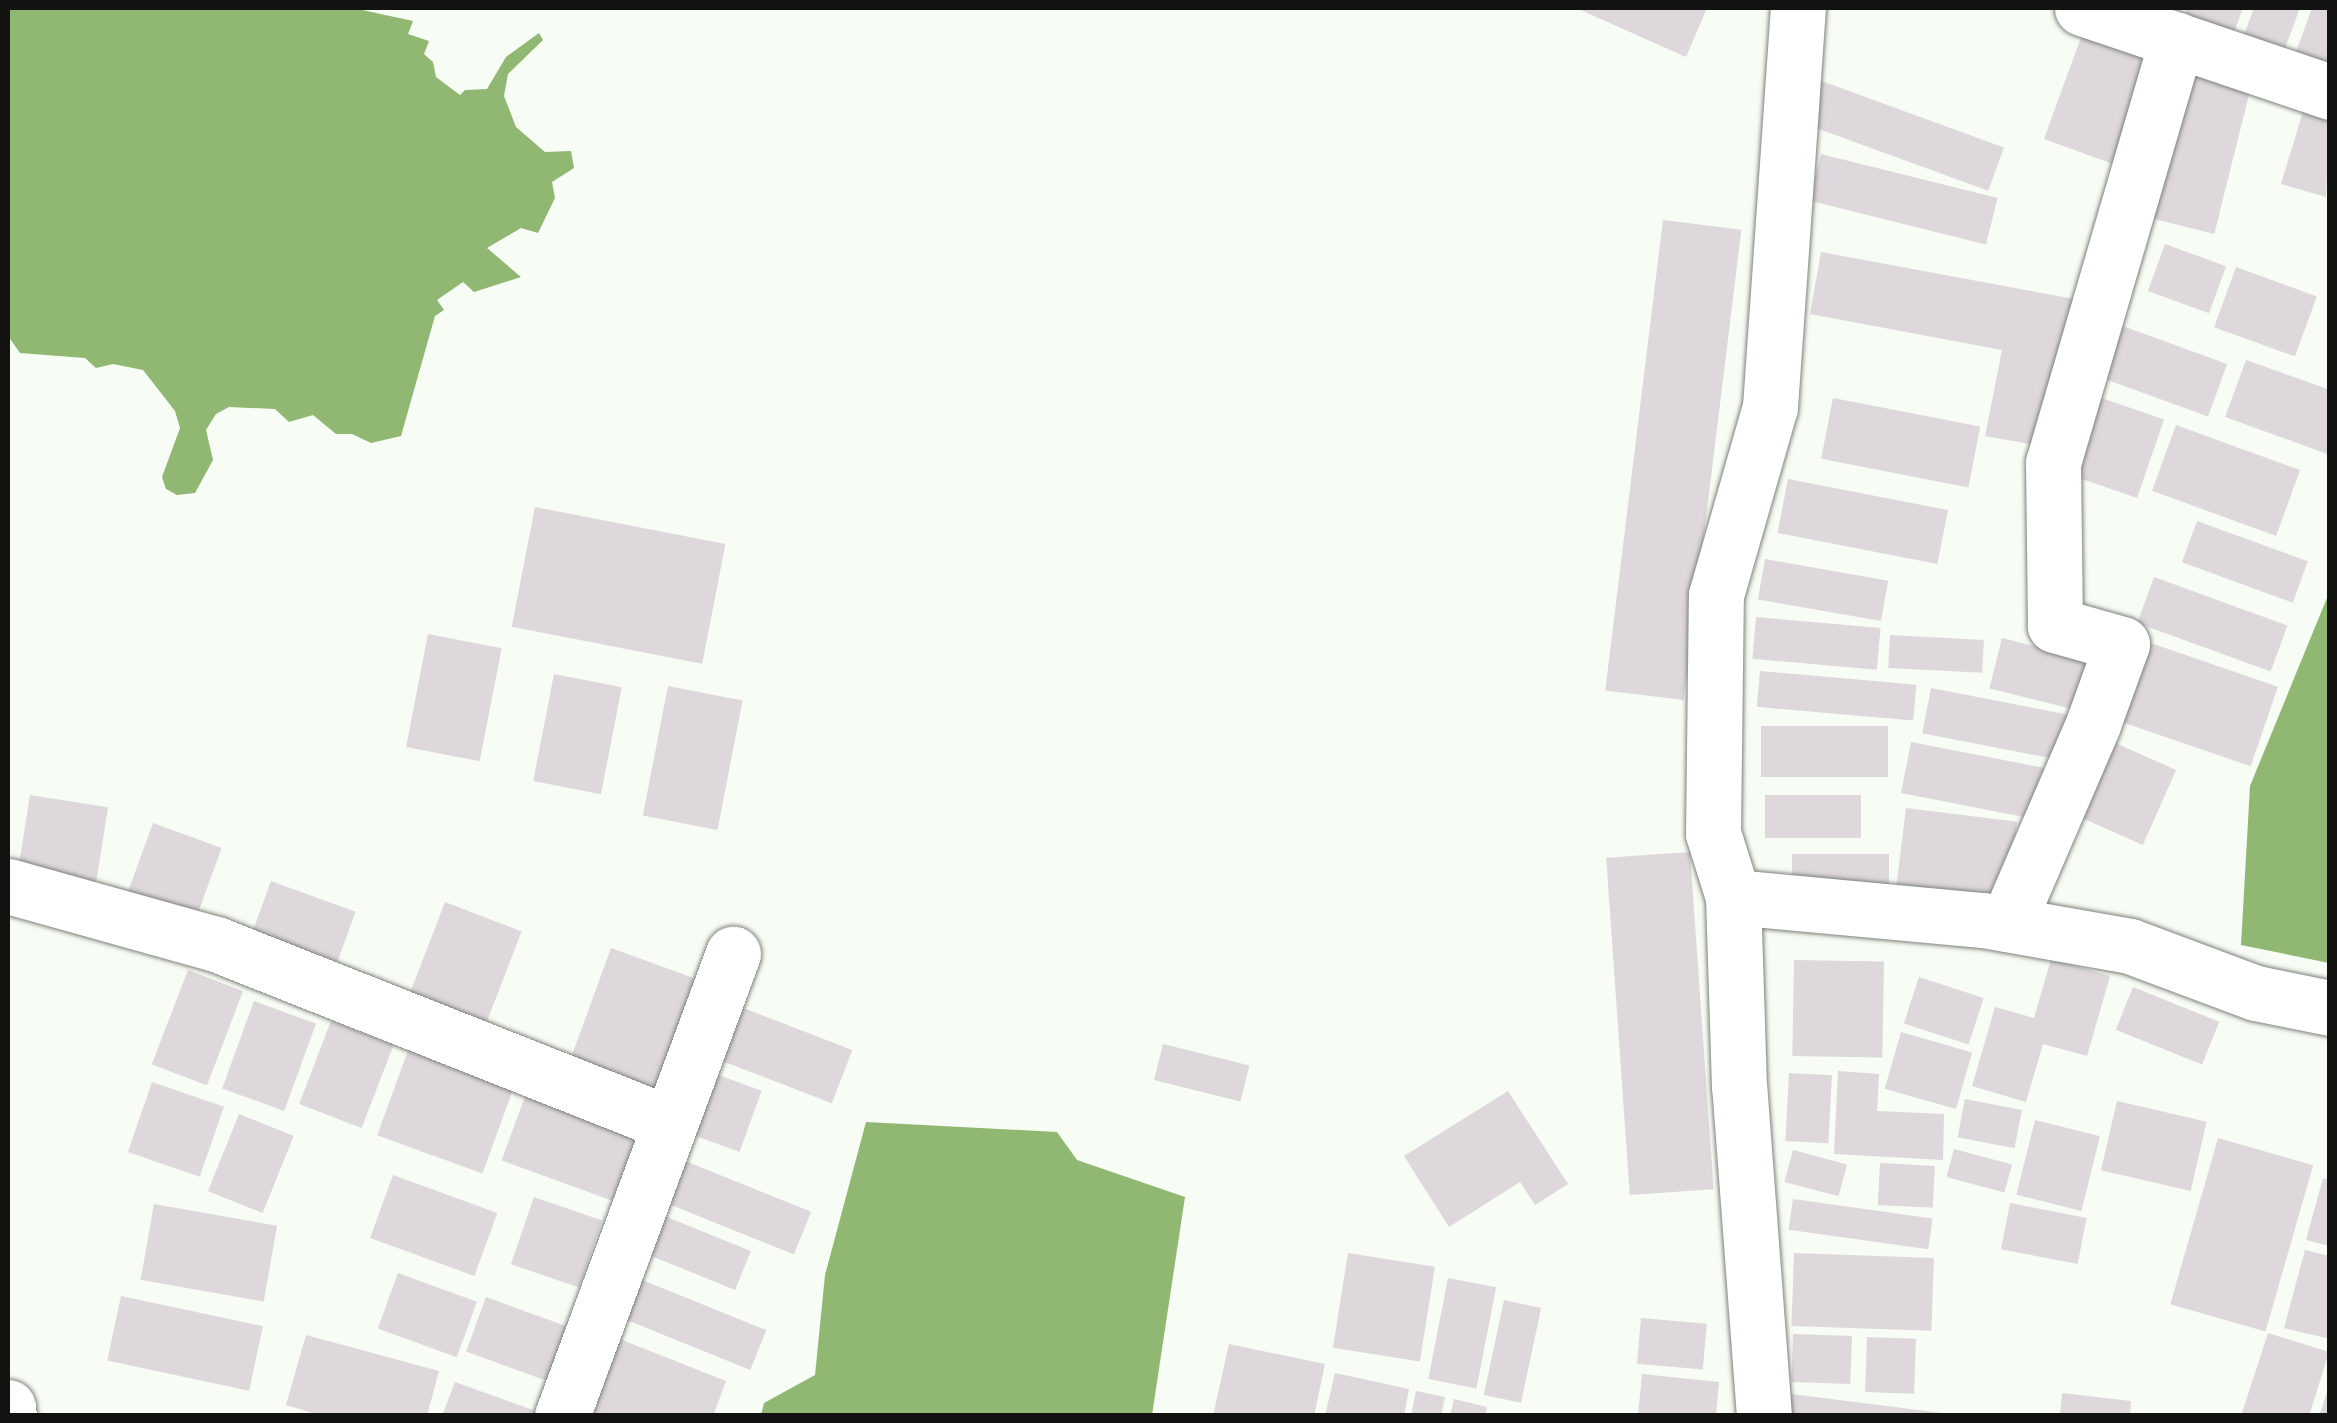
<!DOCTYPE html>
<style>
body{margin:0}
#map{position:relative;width:2337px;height:1423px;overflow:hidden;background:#f7fcf4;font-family:"Roboto Condensed",sans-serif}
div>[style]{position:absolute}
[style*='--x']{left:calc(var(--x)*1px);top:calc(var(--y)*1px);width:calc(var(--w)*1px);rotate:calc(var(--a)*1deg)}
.water>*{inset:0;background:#90b872}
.building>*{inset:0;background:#ded7dc;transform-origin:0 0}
.roads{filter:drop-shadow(0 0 2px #7d827b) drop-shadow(0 0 2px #7d827b)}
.street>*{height:55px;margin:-27.5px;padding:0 27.5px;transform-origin:27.5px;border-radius:27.5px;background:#fff}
.secondary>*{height:55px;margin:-27.5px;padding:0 27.5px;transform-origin:27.5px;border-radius:27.5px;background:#fff}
span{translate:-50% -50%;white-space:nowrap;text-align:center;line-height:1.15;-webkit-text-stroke:8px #fff;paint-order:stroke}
.frame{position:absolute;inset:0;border:10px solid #121311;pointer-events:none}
</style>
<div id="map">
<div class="water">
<i style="clip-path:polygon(8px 8px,353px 8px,413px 21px,408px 34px,429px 41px,424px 54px,433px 62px,436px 77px,460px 95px,465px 90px,487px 89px,506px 57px,539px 33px,543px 40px,508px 74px,504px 96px,516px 127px,545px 152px,571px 151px,574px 168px,552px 182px,555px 198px,538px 233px,521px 228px,487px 248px,521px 277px,474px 292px,463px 282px,437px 300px,444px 310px,435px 316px,401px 436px,371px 443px,352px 434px,336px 434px,313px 415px,289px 422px,275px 409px,229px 407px,216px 414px,206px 430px,213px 460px,195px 493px,177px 495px,166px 489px,162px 477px,180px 428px,175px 411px,143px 370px,113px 364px,96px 368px,85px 358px,20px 353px,8px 336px)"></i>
<i style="clip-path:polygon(2329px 593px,2329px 963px,2241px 945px,2250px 786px)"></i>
<i style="clip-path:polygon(866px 1122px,1057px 1132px,1077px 1160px,1185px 1197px,1152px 1415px,761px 1415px,764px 1403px,815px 1375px,825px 1275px)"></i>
</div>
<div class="building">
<i style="clip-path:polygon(1576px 8px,1707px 8px,1686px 57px)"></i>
<i style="clip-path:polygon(2188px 8px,2243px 8px,2232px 38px,2183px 21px)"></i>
<i style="clip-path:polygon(2254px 8px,2300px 8px,2280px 62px,2239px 48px)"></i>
<i style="clip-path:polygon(2312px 8px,2330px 8px,2330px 85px,2289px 71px)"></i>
<i style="left:2084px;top:29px;width:80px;height:117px;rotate:20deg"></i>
<i style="left:2186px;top:62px;width:69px;height:160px;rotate:14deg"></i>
<i style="left:1816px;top:79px;width:200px;height:46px;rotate:20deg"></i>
<i style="clip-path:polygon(2309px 92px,2330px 99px,2326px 197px,2281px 184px)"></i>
<i style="left:1821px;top:154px;width:182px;height:48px;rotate:14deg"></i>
<i style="left:1663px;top:220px;width:79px;height:474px;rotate:7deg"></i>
<i style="left:2165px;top:244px;width:65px;height:50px;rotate:20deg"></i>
<i style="clip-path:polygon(1821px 252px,2074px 299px,2046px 447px,1985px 436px,2002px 350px,1810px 314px)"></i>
<i style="left:2236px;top:267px;width:86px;height:64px;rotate:20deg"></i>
<i style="left:2120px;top:325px;width:114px;height:56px;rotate:20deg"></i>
<i style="clip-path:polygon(2246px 360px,2330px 390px,2330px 455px,2225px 417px)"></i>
<i style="left:2096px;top:396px;width:72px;height:83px;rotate:19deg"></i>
<i style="left:1833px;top:398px;width:150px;height:62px;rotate:11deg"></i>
<i style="left:2176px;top:425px;width:132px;height:70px;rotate:20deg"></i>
<i style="left:1788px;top:479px;width:163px;height:55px;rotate:11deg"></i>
<i style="left:535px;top:507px;width:194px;height:122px;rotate:11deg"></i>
<i style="left:2197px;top:521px;width:118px;height:44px;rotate:20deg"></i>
<i style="left:1765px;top:559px;width:125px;height:41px;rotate:10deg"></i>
<i style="left:2154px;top:577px;width:142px;height:49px;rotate:20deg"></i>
<i style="left:1756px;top:617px;width:125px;height:42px;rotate:5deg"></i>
<i style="left:428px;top:634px;width:75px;height:115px;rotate:11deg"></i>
<i style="left:1890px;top:635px;width:94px;height:33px;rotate:3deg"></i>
<i style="left:2002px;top:638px;width:105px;height:52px;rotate:14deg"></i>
<i style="left:2139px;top:639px;width:147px;height:84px;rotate:19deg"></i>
<i style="left:1760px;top:671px;width:157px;height:36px;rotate:5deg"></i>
<i style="left:554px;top:674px;width:69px;height:109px;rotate:11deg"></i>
<i style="left:668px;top:686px;width:76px;height:132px;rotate:11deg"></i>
<i style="left:1931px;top:688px;width:150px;height:46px;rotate:11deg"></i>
<i style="left:1761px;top:726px;width:127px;height:51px"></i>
<i style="left:2093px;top:733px;width:91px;height:82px;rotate:24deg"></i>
<i style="left:1911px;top:742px;width:137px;height:52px;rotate:11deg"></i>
<i style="left:30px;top:795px;width:79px;height:79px;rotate:9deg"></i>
<i style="left:1861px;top:795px;width:43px;height:96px;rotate:90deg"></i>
<i style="left:1906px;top:808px;width:112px;height:88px;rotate:7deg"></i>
<i style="left:153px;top:823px;width:73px;height:83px;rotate:20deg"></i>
<i style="left:1690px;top:852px;width:338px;height:84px;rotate:86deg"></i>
<i style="left:1889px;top:854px;width:39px;height:97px;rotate:90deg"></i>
<i style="left:271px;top:881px;width:90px;height:75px;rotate:20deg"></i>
<i style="left:445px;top:902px;width:82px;height:117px;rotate:21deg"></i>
<i style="left:611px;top:948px;width:93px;height:127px;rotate:20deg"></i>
<i style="clip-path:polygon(2051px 959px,2110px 976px,2087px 1056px,2043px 1044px,2026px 1102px,1972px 1086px,1995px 1007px,2034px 1018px)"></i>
<i style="left:1794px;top:960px;width:90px;height:96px;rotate:1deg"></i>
<i style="left:188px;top:970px;width:59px;height:101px;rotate:21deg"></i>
<i style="left:1919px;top:977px;width:68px;height:49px;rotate:18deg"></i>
<i style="left:2133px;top:987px;width:93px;height:46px;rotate:22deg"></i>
<i style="left:254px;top:1001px;width:66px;height:93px;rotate:20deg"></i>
<i style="left:730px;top:1003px;width:131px;height:57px;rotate:21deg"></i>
<i style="left:331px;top:1021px;width:67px;height:89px;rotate:21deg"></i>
<i style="left:1901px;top:1032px;width:74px;height:59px;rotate:16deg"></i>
<i style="left:1163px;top:1044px;width:89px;height:37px;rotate:14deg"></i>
<i style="left:410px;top:1045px;width:112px;height:96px;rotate:20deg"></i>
<i style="clip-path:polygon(1838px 1071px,1879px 1074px,1877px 1111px,1944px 1114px,1943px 1160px,1834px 1154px)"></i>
<i style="left:710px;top:1072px;width:55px;height:65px;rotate:20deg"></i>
<i style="left:1789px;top:1073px;width:43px;height:68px;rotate:3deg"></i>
<i style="left:152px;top:1082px;width:76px;height:74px;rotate:19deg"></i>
<i style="left:528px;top:1088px;width:123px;height:77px;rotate:20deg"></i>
<i style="clip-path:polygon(1508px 1091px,1568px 1184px,1535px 1205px,1520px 1182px,1449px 1227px,1404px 1156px)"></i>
<i style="left:1965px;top:1099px;width:58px;height:39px;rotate:11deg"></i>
<i style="left:2117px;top:1101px;width:92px;height:71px;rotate:13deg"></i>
<i style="left:239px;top:1114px;width:59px;height:83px;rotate:22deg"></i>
<i style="left:2035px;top:1120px;width:67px;height:77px;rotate:14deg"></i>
<i style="left:2218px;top:1138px;width:99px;height:173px;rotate:16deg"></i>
<i style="left:1954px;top:1149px;width:60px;height:29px;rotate:15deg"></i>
<i style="left:1793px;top:1150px;width:56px;height:33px;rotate:15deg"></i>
<i style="left:673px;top:1156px;width:149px;height:46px;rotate:22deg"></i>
<i style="left:1880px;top:1163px;width:55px;height:42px;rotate:3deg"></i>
<i style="left:393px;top:1175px;width:111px;height:67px;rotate:20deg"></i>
<i style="clip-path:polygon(2323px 1178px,2330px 1180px,2330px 1246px,2306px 1240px)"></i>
<i style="left:534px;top:1197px;width:72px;height:71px;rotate:19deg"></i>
<i style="left:1793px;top:1199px;width:141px;height:31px;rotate:8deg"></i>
<i style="left:2010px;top:1203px;width:78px;height:47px;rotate:11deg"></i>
<i style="left:154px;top:1204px;width:125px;height:77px;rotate:10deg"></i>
<i style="left:647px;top:1209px;width:112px;height:42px;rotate:22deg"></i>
<i style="clip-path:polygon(2305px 1250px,2330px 1256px,2330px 1339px,2284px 1328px)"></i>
<i style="left:1348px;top:1253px;width:88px;height:96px;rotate:9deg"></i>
<i style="left:1794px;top:1253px;width:140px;height:73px;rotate:2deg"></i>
<i style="left:398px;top:1273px;width:84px;height:59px;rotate:20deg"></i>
<i style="left:630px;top:1275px;width:147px;height:43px;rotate:22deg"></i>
<i style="left:1448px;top:1278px;width:49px;height:103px;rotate:11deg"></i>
<i style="left:121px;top:1296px;width:145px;height:66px;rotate:12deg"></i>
<i style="left:486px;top:1297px;width:90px;height:58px;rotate:20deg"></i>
<i style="left:1504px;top:1300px;width:38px;height:97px;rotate:12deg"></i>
<i style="left:1641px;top:1318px;width:66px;height:46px;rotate:5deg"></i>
<i style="clip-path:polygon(2268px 1333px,2329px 1352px,2309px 1416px,2241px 1416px)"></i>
<i style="clip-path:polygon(607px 1334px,726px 1381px,713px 1416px,574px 1416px)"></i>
<i style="left:1793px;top:1334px;width:59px;height:48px;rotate:2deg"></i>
<i style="clip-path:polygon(306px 1335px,439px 1371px,427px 1416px,323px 1416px,286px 1405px)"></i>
<i style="left:1867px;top:1337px;width:49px;height:55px;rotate:2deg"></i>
<i style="clip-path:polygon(1229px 1344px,1325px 1364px,1314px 1416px,1213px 1416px)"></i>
<i style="clip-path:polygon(1335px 1373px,1409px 1389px,1404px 1416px,1325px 1416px)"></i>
<i style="clip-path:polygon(1642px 1374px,1719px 1382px,1716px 1416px,1638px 1416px)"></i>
<i style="clip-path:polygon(455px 1382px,547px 1415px,547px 1416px,442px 1416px)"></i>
<i style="clip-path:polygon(2329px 1386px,2330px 1416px,2319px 1416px)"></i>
<i style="clip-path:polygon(1416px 1391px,1445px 1397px,1441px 1416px,1411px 1416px)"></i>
<i style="clip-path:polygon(1783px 1393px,1942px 1413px,1942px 1416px,1780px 1416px)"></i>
<i style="clip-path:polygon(2062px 1393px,2131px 1401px,2130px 1416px,2060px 1416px)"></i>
<i style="clip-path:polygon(1454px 1399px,1487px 1407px,1485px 1416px,1450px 1416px)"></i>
</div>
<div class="roads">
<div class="street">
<i style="--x:2082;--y:8;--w:262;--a:18.7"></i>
<i style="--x:8;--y:886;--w:216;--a:15.6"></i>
<i style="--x:216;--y:944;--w:485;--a:21.6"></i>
<i style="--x:1733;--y:897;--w:251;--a:5.3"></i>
<i style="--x:1983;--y:920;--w:149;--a:10"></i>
<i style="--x:2130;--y:946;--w:134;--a:20.5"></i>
<i style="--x:2256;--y:993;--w:76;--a:11.5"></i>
<i style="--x:2007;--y:924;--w:218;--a:-66.7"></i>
<i style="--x:2093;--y:724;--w:85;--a:-70.1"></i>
<i style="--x:2122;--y:644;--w:70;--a:-164.2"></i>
<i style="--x:2055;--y:625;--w:162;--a:-90.7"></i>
<i style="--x:2053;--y:463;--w:441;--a:-73.7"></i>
<i style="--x:562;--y:1416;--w:493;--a:-69.7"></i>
<i style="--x:1764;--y:1416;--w:330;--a:-94.3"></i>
<i style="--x:1739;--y:1087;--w:190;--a:-91.8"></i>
<i style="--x:1733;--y:897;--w:67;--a:-107.4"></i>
<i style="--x:1713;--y:833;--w:238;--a:-89.3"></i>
<i style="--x:1716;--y:595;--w:196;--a:-74"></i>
<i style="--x:1770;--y:407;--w:400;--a:-86"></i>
</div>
<div class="secondary">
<i style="--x:8;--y:1407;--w:9;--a:84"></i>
</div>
</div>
<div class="frame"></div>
</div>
